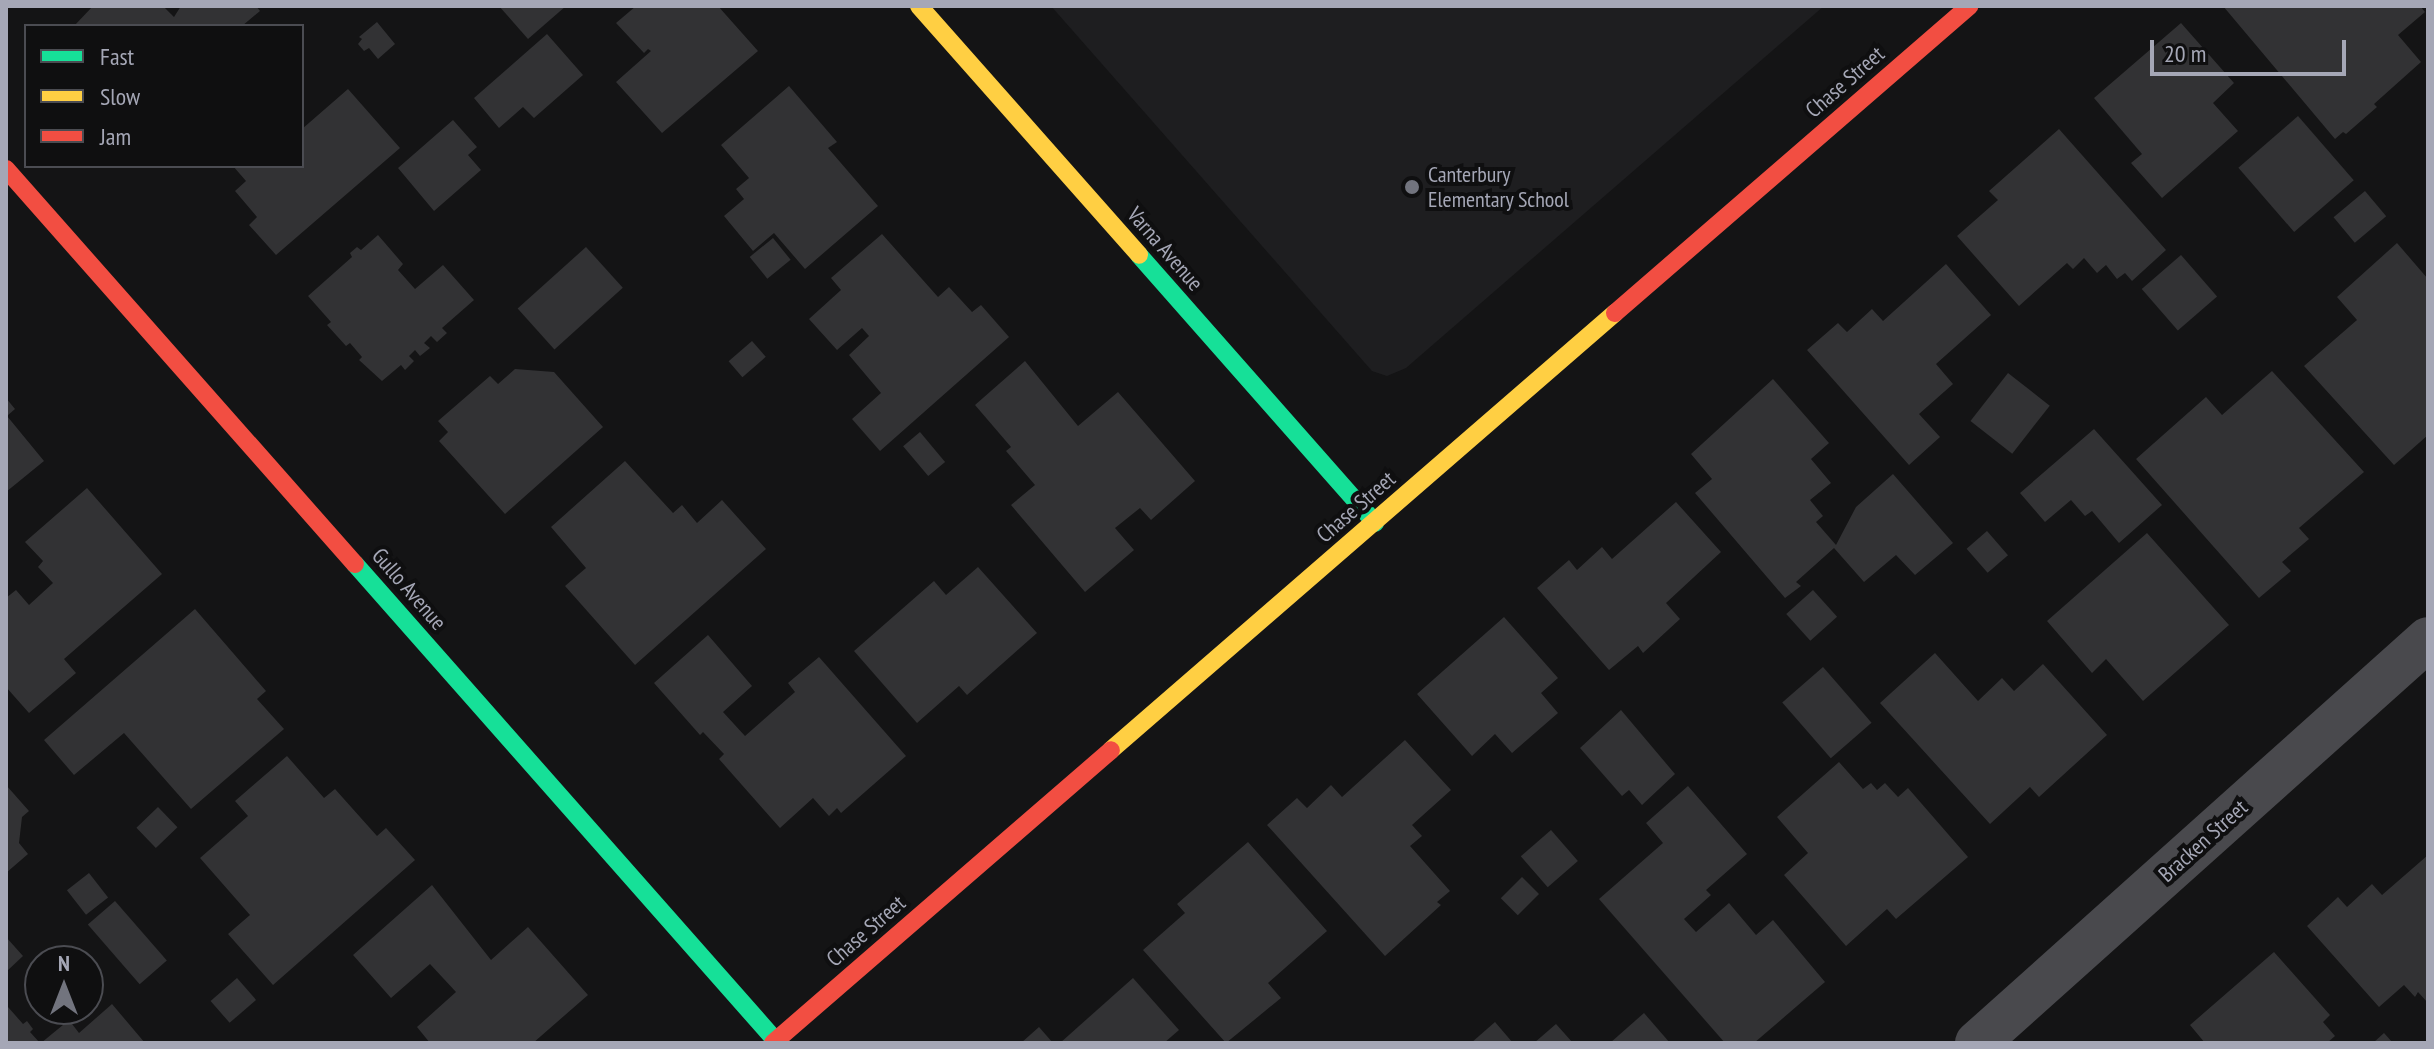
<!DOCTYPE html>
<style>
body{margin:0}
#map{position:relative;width:2434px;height:1049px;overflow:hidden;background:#141415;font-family:"PT Sans Narrow",sans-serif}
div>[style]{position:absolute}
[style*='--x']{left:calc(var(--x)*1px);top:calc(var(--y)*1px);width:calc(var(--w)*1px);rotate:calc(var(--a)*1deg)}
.built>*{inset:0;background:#1e1e20}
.building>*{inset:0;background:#323234;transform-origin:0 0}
.street>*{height:44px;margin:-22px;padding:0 22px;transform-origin:22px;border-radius:22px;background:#49494d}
.fast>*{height:18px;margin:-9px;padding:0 9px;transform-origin:9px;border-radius:9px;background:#16e098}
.slow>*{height:18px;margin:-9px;padding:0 9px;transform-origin:9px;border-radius:9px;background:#ffcf43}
.jam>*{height:18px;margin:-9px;padding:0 9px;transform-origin:9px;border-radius:9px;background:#f24e42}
.dots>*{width:22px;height:22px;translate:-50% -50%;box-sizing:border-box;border:4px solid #0f0f10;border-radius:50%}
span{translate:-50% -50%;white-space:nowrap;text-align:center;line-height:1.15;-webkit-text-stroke:8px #0f0f10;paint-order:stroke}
.street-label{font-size:22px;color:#a5a7b6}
.poi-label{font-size:22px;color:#a5a7b6}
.left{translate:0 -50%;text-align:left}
.frame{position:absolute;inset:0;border:8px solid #a5a7b6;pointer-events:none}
.legend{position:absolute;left:24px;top:24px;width:280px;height:144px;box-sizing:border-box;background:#0f0f10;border:2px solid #4b4c52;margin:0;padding:10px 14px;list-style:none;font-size:24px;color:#a5a7b6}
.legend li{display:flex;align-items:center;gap:16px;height:40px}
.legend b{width:40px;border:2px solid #4b4c52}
.north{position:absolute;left:24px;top:945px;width:80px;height:80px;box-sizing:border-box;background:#0f0f10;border:2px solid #4b4c52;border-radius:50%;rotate:0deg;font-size:22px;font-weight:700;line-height:32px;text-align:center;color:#a5a7b6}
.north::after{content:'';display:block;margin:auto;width:28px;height:36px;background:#72747e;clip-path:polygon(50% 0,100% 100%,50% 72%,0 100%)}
.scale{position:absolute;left:2150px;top:40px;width:196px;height:36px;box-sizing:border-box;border:4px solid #a5a7b6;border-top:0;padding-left:10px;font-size:24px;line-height:28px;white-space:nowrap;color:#a5a7b6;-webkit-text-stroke:6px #0f0f10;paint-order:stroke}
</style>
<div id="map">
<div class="built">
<i style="clip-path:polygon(1051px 6px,1824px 6px,1406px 368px,1387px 376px,1372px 371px)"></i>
</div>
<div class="building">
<i style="clip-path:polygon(93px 6px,163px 6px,174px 17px,181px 6px,256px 6px,260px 11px,242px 26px,74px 26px)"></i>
<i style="clip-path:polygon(499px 6px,566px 6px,528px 39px)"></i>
<i style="clip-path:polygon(636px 6px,718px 6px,758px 51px,662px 133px,616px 82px,651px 51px,648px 49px,644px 53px,616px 23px)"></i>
<i style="clip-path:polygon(2223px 6px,2420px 6px,2425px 12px,2398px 35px,2421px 62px,2374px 104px,2377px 107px,2346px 134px,2343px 132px,2335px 139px)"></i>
<i style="clip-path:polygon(377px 22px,395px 44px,378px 59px,369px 48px,364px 51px,358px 44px,362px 39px,359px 37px)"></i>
<i style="clip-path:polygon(2181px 23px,2234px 83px,2213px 103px,2238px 131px,2162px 198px,2131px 163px,2142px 154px,2094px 98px)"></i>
<i style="clip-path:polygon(547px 34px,583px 75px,534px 118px,523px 107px,499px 128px,474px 98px)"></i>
<i style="clip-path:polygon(789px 86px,837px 142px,828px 148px,878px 206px,805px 269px,774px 233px,753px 251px,724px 216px,744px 199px,736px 189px,749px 178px,721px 145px)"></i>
<i style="clip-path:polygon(348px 89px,400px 148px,276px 255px,249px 225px,257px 217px,235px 191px,246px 181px,233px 166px,302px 166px,302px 129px)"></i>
<i style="left:2298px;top:116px;width:85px;height:79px;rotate:49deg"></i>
<i style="clip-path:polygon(453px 120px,477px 147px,468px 155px,481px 170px,434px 211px,398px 168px)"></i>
<i style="clip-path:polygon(2059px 129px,2166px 250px,2132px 281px,2125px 273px,2117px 279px,2106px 265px,2097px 273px,2084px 258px,2073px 269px,2067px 263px,2019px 306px,1957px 236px,1998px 200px,1989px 191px)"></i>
<i style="left:2365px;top:191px;width:33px;height:41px;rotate:50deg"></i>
<i style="clip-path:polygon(882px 234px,938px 297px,949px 287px,972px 312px,981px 305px,1009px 337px,880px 451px,852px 419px,881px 393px,849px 355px,869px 336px,862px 328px,837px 350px,809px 319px,841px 290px,831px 278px)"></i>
<i style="clip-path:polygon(378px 235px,403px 264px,398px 270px,415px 289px,443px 265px,474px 300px,442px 328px,447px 333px,437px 342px,431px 336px,424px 343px,430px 348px,420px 356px,415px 350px,409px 356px,414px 361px,405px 370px,401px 365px,382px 381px,359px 360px,362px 357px,350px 343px,346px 346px,327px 325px,331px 322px,308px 296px,352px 257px,350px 253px,357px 247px,361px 250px)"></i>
<i style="left:773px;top:238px;width:28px;height:30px;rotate:51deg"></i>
<i style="clip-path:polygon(2397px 243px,2428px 279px,2428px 435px,2394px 465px,2304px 366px,2357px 320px,2337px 297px)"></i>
<i style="left:586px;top:247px;width:55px;height:92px;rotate:48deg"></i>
<i style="left:2181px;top:255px;width:55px;height:52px;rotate:49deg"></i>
<i style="clip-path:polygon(1946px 264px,1991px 315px,1936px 364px,1953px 384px,1919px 414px,1940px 437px,1909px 465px,1807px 350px,1838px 323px,1847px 332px,1872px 309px,1883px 321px)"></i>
<i style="left:752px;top:341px;width:21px;height:31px;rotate:49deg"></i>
<i style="clip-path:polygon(1025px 361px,1078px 426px,1118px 392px,1195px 481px,1151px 520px,1140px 508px,1115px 528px,1134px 550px,1085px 592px,1011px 505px,1035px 485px,1006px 451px,1011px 447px,975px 405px)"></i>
<i style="clip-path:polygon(515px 369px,554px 372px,603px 427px,505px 514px,439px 441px,448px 432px,438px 421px,490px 376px,498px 384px)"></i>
<i style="clip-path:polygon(2272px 371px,2364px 472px,2299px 528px,2309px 539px,2282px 562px,2291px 571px,2259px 598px,2136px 459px,2206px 397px,2222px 415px)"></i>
<i style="left:2008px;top:373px;width:53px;height:61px;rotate:38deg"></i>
<i style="clip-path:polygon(1773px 379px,1829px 443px,1811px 459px,1831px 483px,1810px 500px,1823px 516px,1816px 522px,1836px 545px,1856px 507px,1893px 474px,1953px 543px,1915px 575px,1896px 555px,1864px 582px,1834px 548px,1796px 582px,1801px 586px,1785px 598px,1695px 493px,1712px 479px,1691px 454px)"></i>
<i style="clip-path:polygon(6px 398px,15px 409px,7px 416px,44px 461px,6px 492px)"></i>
<i style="clip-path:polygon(2094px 429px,2162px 505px,2119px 543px,2092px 511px,2085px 516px,2071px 500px,2045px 522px,2020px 493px)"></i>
<i style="left:920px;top:432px;width:39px;height:22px;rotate:50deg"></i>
<i style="clip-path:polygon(625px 461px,673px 513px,682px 505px,697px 523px,722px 500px,766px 549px,635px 665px,565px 586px,586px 568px,551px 527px)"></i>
<i style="clip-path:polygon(87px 488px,162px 574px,64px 659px,76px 673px,29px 713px,6px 687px,6px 598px,16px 590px,29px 605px,53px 583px,38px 567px,43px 561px,25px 542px)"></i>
<i style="clip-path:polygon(1676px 502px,1721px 552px,1666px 603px,1680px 619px,1643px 653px,1638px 646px,1609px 670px,1537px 588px,1569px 560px,1577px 570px,1602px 547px,1612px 559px)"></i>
<i style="left:1987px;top:531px;width:32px;height:27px;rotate:49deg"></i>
<i style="clip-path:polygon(2147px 533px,2229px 625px,2143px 701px,2106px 659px,2092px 673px,2047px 621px)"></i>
<i style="clip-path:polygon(978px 567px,1037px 633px,967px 695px,959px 686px,917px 723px,854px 651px,934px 581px,946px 595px)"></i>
<i style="left:1813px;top:590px;width:36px;height:36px;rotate:48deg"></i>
<i style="clip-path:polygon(195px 609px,266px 691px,257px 699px,284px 729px,191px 809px,124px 733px,74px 775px,44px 740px)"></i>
<i style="clip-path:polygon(1504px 617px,1558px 678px,1541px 693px,1558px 713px,1512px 753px,1495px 734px,1472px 756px,1417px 694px)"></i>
<i style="clip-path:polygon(708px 635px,752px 686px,723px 712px,745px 736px,795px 692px,788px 683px,819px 657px,906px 756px,841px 813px,837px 808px,829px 816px,813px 798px,780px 828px,719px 759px,724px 754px,703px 732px,700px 735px,654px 683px)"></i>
<i style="clip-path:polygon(1935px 653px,1978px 701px,2002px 678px,2014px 691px,2043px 664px,2107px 735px,2039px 797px,2030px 787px,1990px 824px,1880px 703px)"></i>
<i style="left:1823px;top:667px;width:74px;height:54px;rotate:49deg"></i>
<i style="clip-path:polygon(1621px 710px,1675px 774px,1642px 805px,1629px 790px,1622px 796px,1580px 748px)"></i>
<i style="clip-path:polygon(1405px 740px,1451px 790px,1412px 825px,1422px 836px,1410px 846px,1450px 891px,1437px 902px,1441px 905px,1385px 956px,1267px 825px,1297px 798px,1307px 808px,1331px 785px,1342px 797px)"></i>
<i style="clip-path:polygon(287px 756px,324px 798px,335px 789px,377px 836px,386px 828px,415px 860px,273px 985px,228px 934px,250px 915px,200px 858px,248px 816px,235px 801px)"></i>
<i style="clip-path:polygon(1839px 762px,1863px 789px,1871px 783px,1877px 790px,1885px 783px,1898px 797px,1908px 788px,1968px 857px,1896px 919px,1887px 909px,1846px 946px,1784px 875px,1808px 853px,1777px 817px)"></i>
<i style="clip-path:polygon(6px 785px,29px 811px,22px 817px,19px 843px,28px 854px,6px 873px)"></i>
<i style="clip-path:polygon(1688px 786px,1747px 854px,1706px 890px,1711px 895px,1684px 919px,1696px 932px,1729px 903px,1756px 935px,1773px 920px,1825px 982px,1754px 1043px,1725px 1043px,1599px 899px,1663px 843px,1646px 823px)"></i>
<i style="left:158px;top:807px;width:28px;height:30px;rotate:46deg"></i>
<i style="left:1551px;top:830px;width:41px;height:40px;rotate:49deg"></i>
<i style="clip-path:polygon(1248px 842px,1327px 931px,1268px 983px,1281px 998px,1226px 1043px,1143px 950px,1185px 913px,1177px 904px)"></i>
<i style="clip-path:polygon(2428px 855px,2428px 1003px,2418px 992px,2415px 997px,2404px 985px,2379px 1007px,2307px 926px,2338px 897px,2347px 907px,2372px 884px,2382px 895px)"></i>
<i style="left:89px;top:873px;width:31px;height:28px;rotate:52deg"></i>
<i style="left:1522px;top:877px;width:24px;height:30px;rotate:45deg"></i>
<i style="clip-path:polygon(432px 885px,491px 960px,528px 927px,588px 995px,533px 1043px,430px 1043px,417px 1027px,456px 992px,430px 964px,391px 998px,353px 955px)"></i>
<i style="left:115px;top:901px;width:79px;height:36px;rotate:49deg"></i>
<i style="clip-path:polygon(6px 937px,23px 956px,6px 972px)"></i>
<i style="clip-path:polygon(2274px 952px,2330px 1015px,2323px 1022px,2335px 1036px,2327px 1043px,2205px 1043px,2190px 1025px)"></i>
<i style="left:237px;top:978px;width:29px;height:35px;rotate:49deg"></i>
<i style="clip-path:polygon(1133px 978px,1179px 1030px,1164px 1043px,1060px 1043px)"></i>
<i style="clip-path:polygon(112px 1004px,145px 1043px,41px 1043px,69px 1020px,79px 1033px)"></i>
<i style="clip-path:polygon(8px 1007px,23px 1024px,27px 1021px,33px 1029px,30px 1032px,40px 1043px,6px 1043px)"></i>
<i style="clip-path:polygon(1644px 1013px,1670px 1043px,1610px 1043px)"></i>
<i style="clip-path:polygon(1495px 1022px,1513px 1043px,1471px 1043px)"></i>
<i style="clip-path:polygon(1556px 1024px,1573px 1043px,1534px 1043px)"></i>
<i style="clip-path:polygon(1039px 1027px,1053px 1043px,1021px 1043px)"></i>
<i style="clip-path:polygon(2384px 1033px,2393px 1043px,2373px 1043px)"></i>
</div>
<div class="street">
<i style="--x:1977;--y:1043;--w:605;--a:-41.85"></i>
</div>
<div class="fast">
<i style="--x:1139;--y:255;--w:357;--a:48.6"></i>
<i style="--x:355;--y:564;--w:636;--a:48.57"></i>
</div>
<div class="slow">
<i style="--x:919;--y:6;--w:332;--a:48.5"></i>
<i style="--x:1111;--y:750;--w:667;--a:-40.93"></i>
</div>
<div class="jam">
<i style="--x:6;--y:169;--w:527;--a:48.54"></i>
<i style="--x:1615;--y:313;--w:469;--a:-40.9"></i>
<i style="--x:773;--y:1043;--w:447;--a:-40.9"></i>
</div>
<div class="dots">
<i style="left:1412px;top:187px;background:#72747e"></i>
</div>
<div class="street-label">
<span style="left:1845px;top:82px;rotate:-41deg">Chase Street</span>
<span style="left:1165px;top:249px;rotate:49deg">Varna Avenue</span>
<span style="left:1356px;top:507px;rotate:-41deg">Chase Street</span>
<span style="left:409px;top:589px;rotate:49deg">Gullo Avenue</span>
<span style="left:2203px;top:841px;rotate:-42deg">Bracken Street</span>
<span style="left:866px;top:931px;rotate:-41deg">Chase Street</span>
</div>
<div class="poi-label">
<span class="left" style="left:1428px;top:187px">Canterbury<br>Elementary School</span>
</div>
<div class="frame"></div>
<ul class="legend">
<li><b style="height:10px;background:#16e098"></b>Fast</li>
<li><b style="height:10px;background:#ffcf43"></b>Slow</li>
<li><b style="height:10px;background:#f24e42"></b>Jam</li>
</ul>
<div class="north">N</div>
<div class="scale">20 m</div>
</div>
